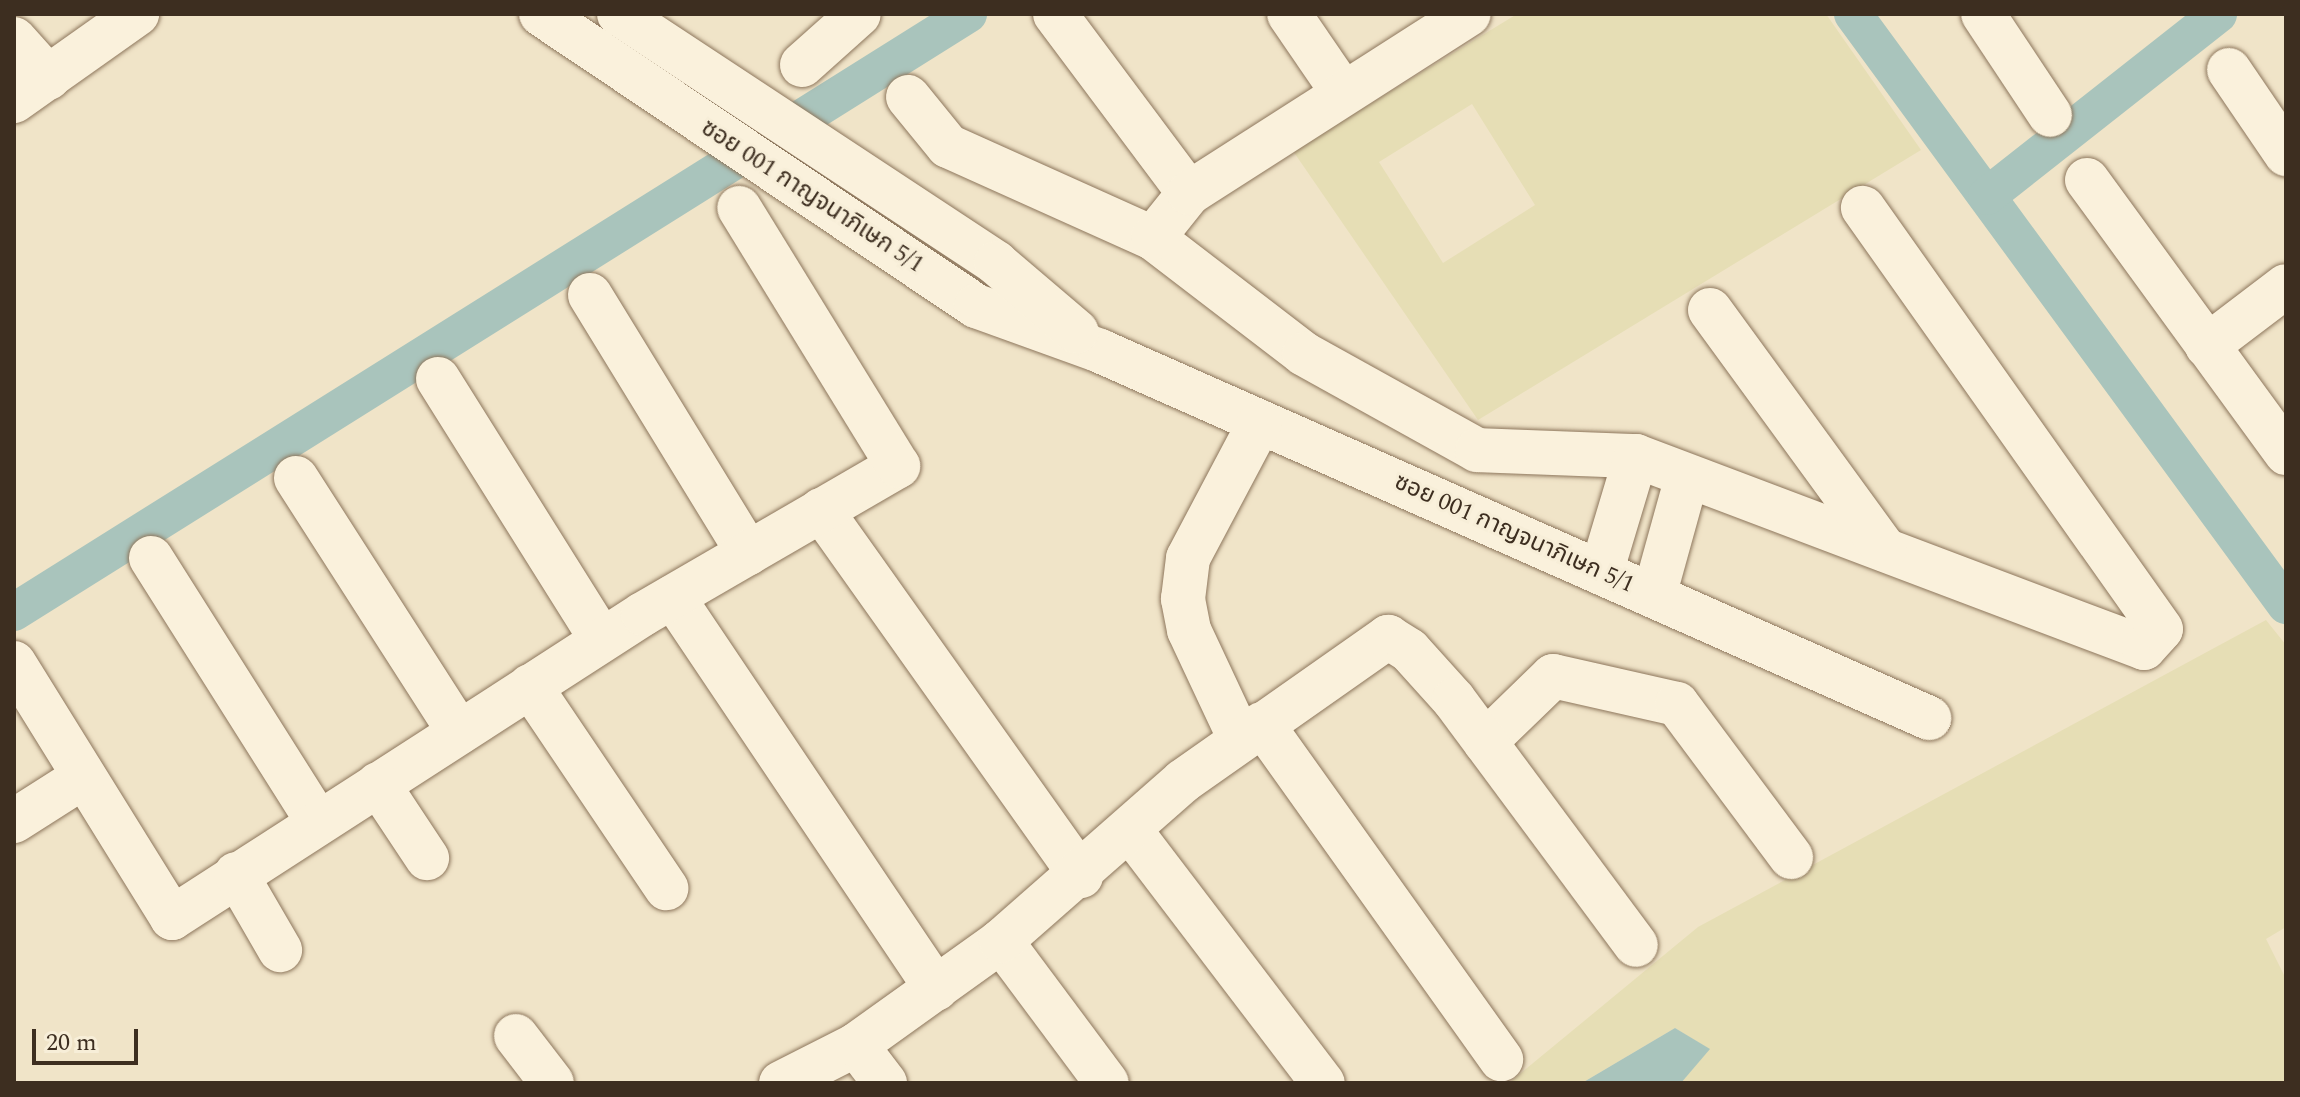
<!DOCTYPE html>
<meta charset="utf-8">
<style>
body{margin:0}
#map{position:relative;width:2300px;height:1097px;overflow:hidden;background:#f0e4c8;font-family:Spectral,"Noto Sans Thai",serif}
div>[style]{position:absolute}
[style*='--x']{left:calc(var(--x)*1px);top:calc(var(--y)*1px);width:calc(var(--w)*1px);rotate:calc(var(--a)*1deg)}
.farmland>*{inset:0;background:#e6deb5}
.water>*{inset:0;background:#a9c4bc}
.canal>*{height:38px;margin:-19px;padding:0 19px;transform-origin:19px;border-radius:19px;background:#a9c4bc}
.roads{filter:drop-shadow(0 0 2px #8d765c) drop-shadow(0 0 2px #8d765c)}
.minor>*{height:44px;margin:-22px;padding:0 22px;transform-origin:22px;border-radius:22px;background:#faf1dc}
span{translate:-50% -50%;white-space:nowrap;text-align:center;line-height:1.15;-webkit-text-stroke:6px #f7eed8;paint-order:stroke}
.street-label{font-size:24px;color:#3d2e20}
.frame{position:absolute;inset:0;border:16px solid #3d2e20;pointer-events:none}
.scale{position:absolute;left:32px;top:1029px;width:106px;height:36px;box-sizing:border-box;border:4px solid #3d2e20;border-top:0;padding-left:10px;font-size:24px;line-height:28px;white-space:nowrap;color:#3d2e20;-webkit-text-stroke:6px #f7eed8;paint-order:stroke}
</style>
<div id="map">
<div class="farmland">
<i style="clip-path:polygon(evenodd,1517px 14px,1826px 14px,1921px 150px,1478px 420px,1293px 151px,1517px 14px,1472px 104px,1535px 205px,1443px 263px,1379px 162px,1472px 104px)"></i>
<i style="clip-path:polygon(2266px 620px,2286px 645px,2286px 927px,2266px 939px,2286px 979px,2286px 1083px,1681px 1083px,1709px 1049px,1675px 1028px,1582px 1083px,1509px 1083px,1698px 927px)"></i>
</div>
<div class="water">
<i style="clip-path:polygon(1675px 1028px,1710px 1049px,1681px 1083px,1582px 1083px)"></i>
</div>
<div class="canal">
<i style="--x:1853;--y:14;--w:733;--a:53.77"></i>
<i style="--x:1987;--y:196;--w:294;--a:-38.2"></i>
<i style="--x:14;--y:612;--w:1126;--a:-32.08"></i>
</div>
<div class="roads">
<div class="minor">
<i style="--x:541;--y:14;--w:524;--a:33.87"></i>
<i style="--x:976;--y:306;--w:132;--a:19.9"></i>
<i style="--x:1100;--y:351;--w:907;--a:23.88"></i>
<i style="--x:619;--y:14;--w:452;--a:33.4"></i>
<i style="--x:996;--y:263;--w:106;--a:40.4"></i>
<i style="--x:1055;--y:14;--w:224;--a:53.2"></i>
<i style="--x:1289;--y:14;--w:96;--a:55.6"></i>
<i style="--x:1983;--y:14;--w:121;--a:56.4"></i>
<i style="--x:14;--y:39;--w:52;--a:48.1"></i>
<i style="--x:802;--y:65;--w:76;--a:-41.8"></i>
<i style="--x:2229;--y:70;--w:102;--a:55.8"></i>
<i style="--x:908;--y:97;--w:63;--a:50.8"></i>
<i style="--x:948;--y:146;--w:225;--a:24.2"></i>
<i style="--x:1153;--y:238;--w:190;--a:37.5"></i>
<i style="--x:1304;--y:354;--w:198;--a:29"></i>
<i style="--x:1477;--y:450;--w:159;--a:2.2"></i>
<i style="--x:1636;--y:456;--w:543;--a:20.7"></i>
<i style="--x:2144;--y:648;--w:25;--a:-48"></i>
<i style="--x:2161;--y:629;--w:516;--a:-125.29"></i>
<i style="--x:14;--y:101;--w:151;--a:-35.3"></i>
<i style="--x:2087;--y:180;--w:338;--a:53.9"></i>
<i style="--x:1153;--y:238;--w:58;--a:-51.3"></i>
<i style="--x:1189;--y:193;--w:332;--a:-32.6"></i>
<i style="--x:590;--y:295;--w:303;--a:58.5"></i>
<i style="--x:1710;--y:310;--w:296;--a:53.9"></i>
<i style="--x:2207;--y:346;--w:99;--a:-37.2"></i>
<i style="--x:438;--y:379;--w:308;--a:57.9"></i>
<i style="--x:296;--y:478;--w:302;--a:57.3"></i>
<i style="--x:821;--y:510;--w:449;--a:54.6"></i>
<i style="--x:151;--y:558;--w:312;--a:57.7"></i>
<i style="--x:1601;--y:573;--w:122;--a:-73.3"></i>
<i style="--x:1654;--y:596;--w:123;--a:-74.5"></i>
<i style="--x:673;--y:597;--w:472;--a:56.1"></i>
<i style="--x:14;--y:663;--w:300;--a:58.2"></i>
<i style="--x:172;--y:918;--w:561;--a:-32.84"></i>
<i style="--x:643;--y:614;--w:295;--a:-30.1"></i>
<i style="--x:898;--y:466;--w:303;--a:-121.6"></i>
<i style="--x:530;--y:686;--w:244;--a:56"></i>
<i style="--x:1262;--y:724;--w:412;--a:54.5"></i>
<i style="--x:1240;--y:739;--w:120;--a:-115.1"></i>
<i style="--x:1189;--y:630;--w:32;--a:-101"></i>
<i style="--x:1183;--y:599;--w:41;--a:-83"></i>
<i style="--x:1188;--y:558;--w:154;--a:-62.1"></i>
<i style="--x:1485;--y:742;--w:95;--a:-44.1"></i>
<i style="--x:1553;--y:676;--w:127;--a:12.7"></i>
<i style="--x:1677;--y:704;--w:191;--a:53.3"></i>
<i style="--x:378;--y:784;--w:89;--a:56.5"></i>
<i style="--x:14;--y:821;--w:82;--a:-32.5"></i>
<i style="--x:1130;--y:830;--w:318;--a:52.7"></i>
<i style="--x:236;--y:874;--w:88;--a:59.9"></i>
<i style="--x:1001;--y:941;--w:177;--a:53.3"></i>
<i style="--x:516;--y:1036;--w:59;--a:52.5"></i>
<i style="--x:856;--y:1045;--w:48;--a:52.7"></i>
<i style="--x:781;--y:1083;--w:84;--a:-26.9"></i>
<i style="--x:856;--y:1045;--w:178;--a:-35.6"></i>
<i style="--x:1001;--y:941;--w:242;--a:-41.3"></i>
<i style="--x:1183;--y:781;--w:251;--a:-35.1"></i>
<i style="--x:1388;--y:637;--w:25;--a:32"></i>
<i style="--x:1409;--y:650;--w:67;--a:48"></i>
<i style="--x:1454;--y:700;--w:305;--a:53.4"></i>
</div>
</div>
<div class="street-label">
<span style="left:812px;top:197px;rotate:33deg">ซอย 001 กาญจนาภิเษก 5/1</span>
<span style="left:1514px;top:534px;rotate:24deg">ซอย 001 กาญจนาภิเษก 5/1</span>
</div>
<div class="frame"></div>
<div class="scale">20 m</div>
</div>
